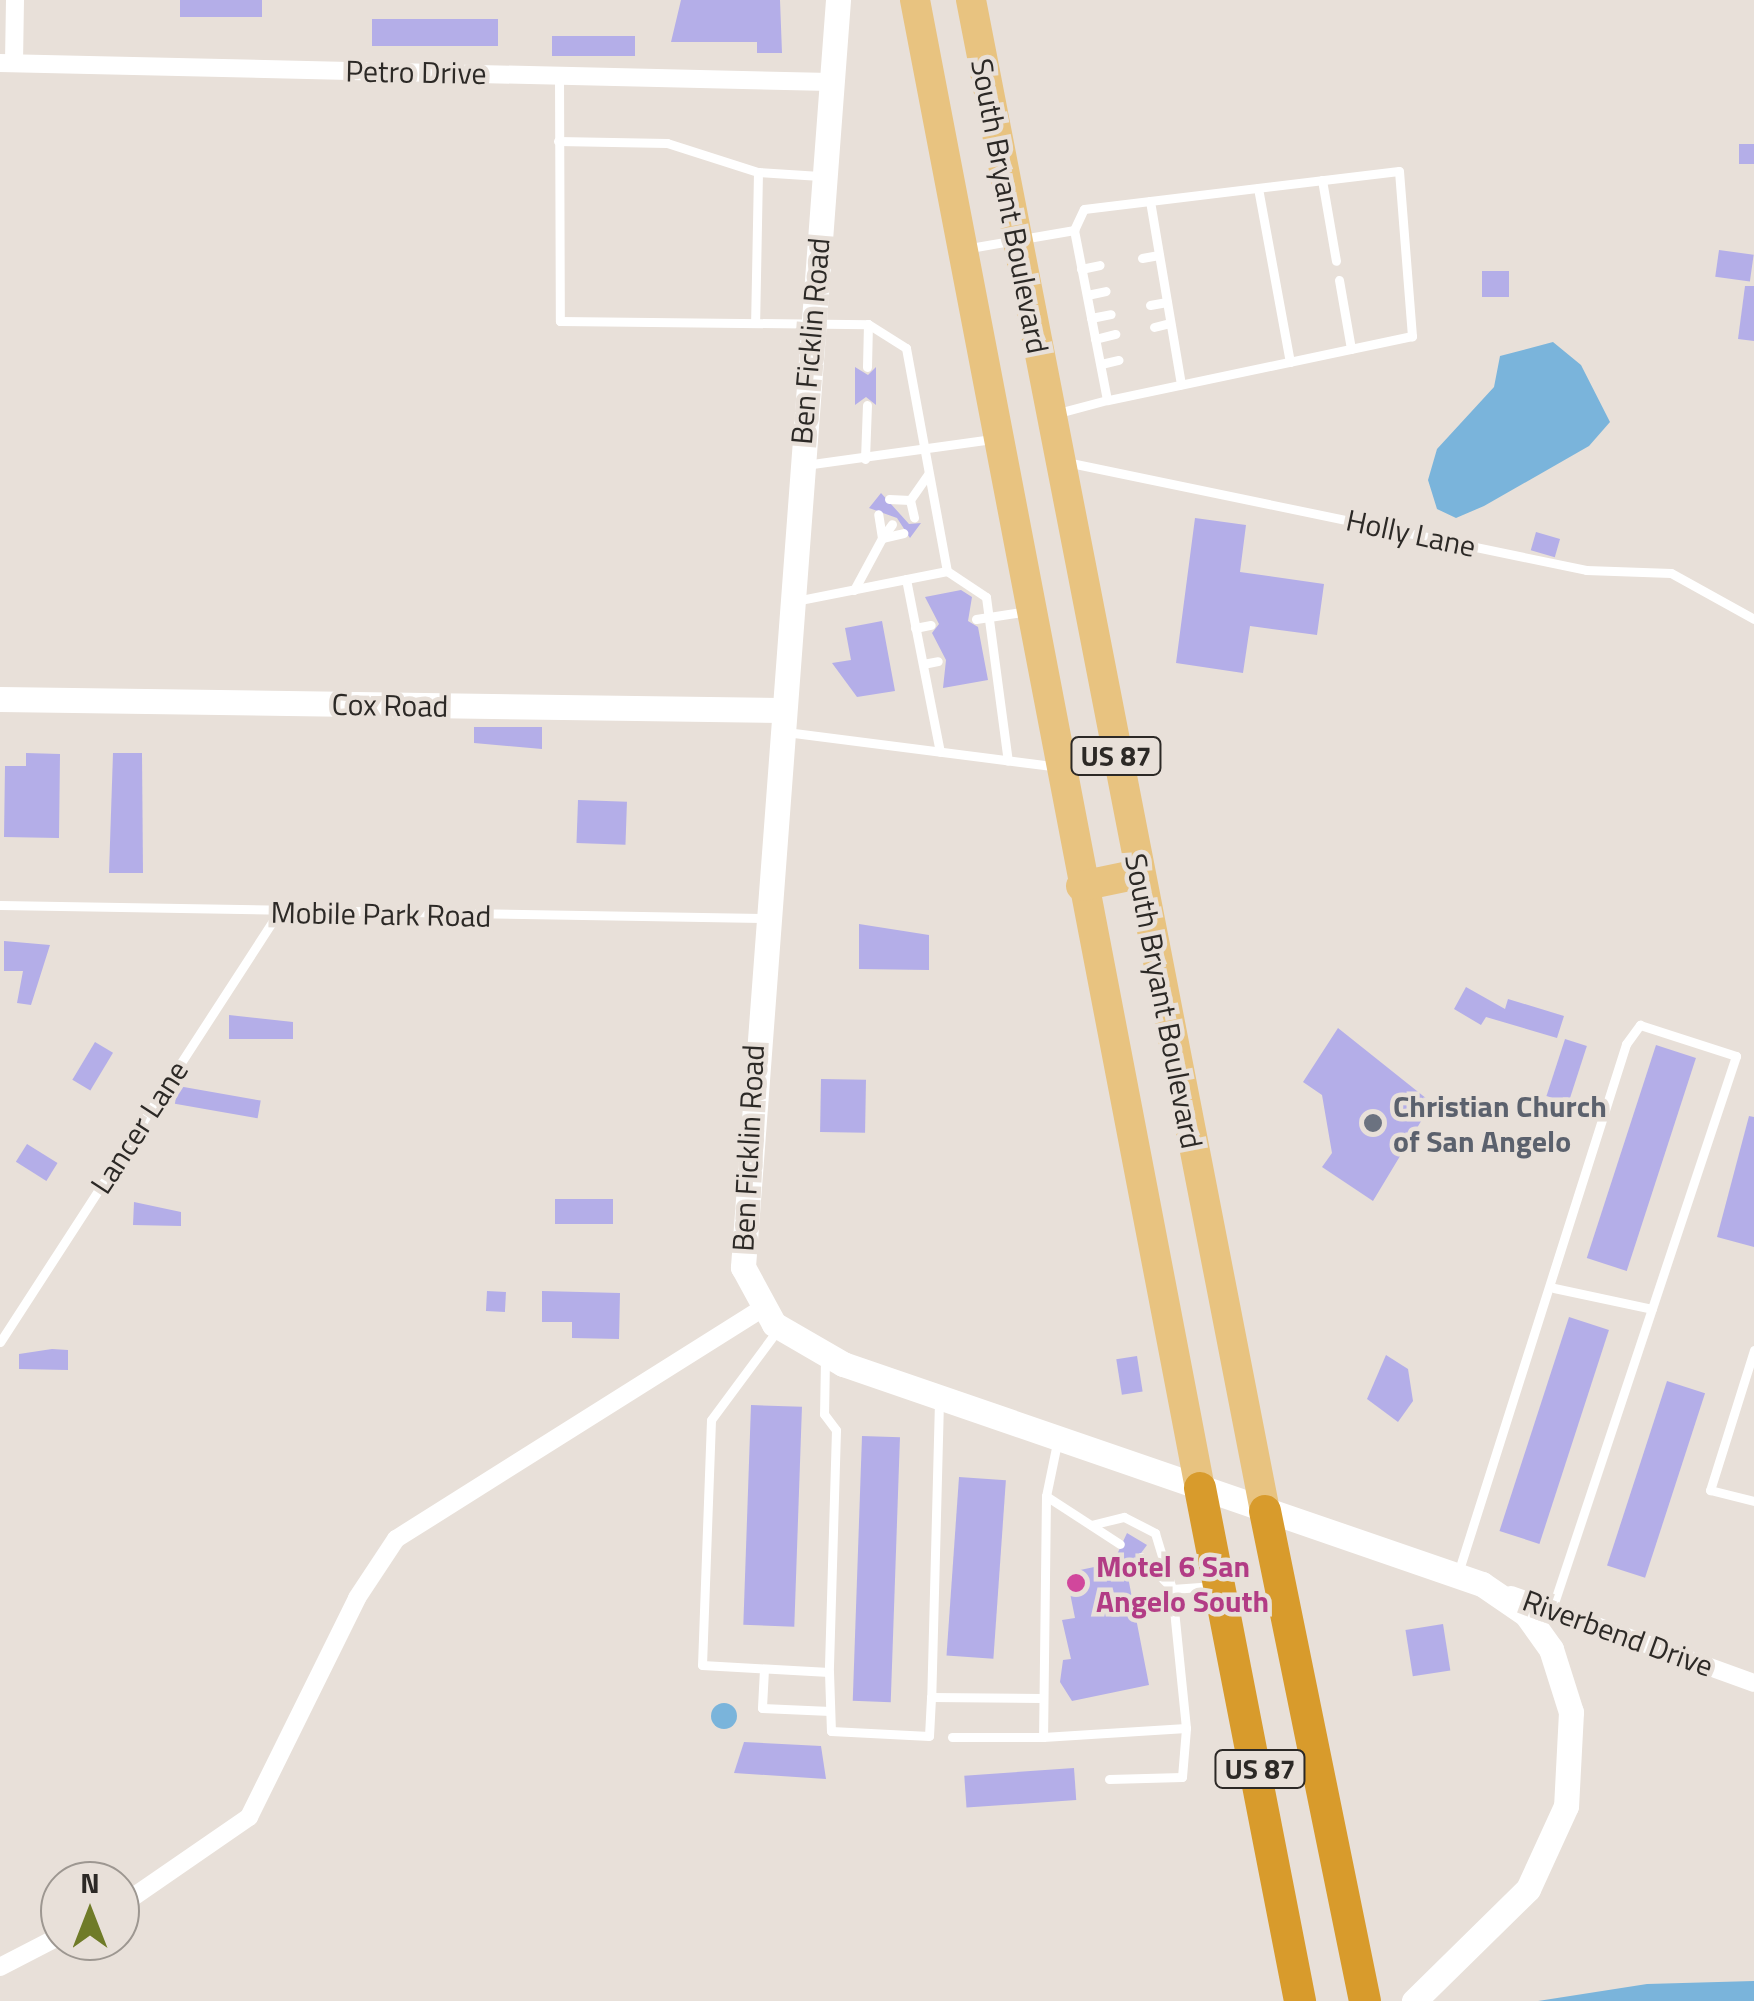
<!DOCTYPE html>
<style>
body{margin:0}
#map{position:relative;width:1754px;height:2001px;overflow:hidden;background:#e8e0d9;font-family:"Titillium Web",sans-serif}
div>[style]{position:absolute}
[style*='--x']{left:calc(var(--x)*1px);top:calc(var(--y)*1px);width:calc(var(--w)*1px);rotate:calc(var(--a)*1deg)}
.water>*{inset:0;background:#7ab4db}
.round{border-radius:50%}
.building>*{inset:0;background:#b4aee8;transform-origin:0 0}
.lane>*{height:9px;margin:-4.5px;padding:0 4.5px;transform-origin:4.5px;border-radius:4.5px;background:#fff}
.street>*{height:18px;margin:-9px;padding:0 9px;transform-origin:9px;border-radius:9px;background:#fff}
.secondary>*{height:25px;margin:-12.5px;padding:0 12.5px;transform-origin:12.5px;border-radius:12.5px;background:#fff}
.primary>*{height:30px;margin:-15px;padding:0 15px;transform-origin:15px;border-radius:15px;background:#e8c380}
.highway>*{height:32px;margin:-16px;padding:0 16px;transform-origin:16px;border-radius:16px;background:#d89b2c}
.dots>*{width:28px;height:28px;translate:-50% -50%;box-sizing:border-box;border:5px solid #e8e0d9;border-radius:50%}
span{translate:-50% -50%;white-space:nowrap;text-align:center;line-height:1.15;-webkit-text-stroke:9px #e8e0d9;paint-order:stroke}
.shield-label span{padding:2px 8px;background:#e8e0d9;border:2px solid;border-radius:8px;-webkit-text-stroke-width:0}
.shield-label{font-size:28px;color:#2c2926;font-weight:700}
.street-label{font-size:30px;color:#2c2926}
.worship-label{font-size:30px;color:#5b616d;font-weight:700}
.left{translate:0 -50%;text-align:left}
.hotel-label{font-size:30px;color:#b23c85;font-weight:700}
.north{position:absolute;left:40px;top:1861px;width:100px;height:100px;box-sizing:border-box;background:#e8e0d9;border:2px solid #9d9791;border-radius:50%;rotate:0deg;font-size:28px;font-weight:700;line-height:40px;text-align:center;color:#2c2926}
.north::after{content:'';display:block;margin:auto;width:35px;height:45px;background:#6f7b28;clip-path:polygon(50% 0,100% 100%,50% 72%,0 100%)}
</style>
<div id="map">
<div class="water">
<i style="clip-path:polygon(1553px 342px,1581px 365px,1610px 422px,1589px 446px,1484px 506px,1456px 518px,1437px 509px,1428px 480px,1437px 449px,1494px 387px,1500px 356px)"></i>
<i class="round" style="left:711px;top:1703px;width:26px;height:26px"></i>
<i style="clip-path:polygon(1754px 1981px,1754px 2001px,1538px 2001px,1647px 1984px)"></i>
</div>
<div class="building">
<i style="left:180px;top:0;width:82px;height:17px"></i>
<i style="clip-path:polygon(681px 0,780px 0,782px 53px,757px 53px,757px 42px,671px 42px)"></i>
<i style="left:372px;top:19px;width:126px;height:27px"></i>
<i style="left:552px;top:36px;width:83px;height:20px"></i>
<i style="left:1739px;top:144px;width:15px;height:20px"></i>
<i style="left:1719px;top:250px;width:35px;height:27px;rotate:8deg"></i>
<i style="left:1482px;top:271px;width:27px;height:26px"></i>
<i style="clip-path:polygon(1745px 286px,1754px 286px,1754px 341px,1738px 339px)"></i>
<i style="clip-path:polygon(855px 367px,868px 375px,876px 367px,876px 405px,866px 397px,855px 405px)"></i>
<i style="clip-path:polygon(881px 493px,909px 524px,921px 523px,910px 538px,897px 518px,869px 508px)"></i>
<i style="clip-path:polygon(1195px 518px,1246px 525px,1240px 572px,1324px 584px,1317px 635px,1250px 626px,1243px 673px,1176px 663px)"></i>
<i style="left:1536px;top:532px;width:25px;height:19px;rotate:16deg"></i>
<i style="clip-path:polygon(961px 590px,972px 597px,968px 621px,978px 627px,988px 680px,943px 688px,946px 660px,932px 633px,939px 624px,925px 597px)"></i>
<i style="clip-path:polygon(882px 621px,895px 691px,857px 697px,832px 663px,851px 660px,845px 628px)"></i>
<i style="clip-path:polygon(474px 727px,542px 727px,542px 749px,474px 743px)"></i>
<i style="clip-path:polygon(26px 753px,60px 754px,59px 838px,4px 837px,5px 766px,26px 766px)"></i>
<i style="clip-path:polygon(113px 753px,142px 753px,143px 873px,109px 873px)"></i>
<i style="left:578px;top:800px;width:49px;height:43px;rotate:2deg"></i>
<i style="clip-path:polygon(859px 924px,929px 935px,929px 970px,859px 969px)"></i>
<i style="clip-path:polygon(4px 941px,50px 945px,31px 1005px,17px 1003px,23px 971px,4px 971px)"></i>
<i style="clip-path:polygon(1466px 987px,1505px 1009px,1508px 999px,1564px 1016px,1557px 1038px,1486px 1017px,1481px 1025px,1454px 1009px)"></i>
<i style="clip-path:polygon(229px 1015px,293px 1022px,293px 1039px,229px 1039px)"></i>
<i style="clip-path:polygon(1338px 1028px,1432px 1103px,1373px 1201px,1322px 1167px,1332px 1153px,1322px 1095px,1303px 1082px)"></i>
<i style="left:1565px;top:1039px;width:23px;height:60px;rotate:18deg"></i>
<i style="left:95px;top:1042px;width:21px;height:44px;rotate:31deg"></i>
<i style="left:1656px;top:1045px;width:42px;height:224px;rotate:18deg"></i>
<i style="left:821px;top:1079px;width:45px;height:53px;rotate:1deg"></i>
<i style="left:178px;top:1086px;width:84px;height:18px;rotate:10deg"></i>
<i style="clip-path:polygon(1749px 1116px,1754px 1117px,1754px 1247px,1717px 1237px)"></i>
<i style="left:27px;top:1144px;width:36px;height:21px;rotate:32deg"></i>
<i style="left:555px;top:1199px;width:58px;height:25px"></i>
<i style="clip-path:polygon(134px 1202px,181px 1212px,181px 1226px,133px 1225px)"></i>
<i style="left:487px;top:1291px;width:19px;height:20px;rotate:3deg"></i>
<i style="clip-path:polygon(542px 1291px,620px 1293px,619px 1339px,572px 1338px,572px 1322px,542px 1322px)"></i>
<i style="left:1569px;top:1317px;width:42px;height:225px;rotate:18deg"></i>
<i style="clip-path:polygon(52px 1349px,68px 1350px,68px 1370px,19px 1369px,19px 1354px)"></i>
<i style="clip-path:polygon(1386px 1355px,1408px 1369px,1413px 1401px,1398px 1422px,1367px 1399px)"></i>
<i style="left:1137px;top:1356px;width:36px;height:21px;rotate:81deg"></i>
<i style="left:1667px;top:1381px;width:40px;height:194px;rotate:18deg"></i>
<i style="left:751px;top:1405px;width:51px;height:220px;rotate:2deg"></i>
<i style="left:862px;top:1436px;width:38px;height:265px;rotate:2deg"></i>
<i style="left:959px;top:1477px;width:47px;height:179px;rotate:4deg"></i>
<i style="clip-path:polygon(1127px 1533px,1147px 1545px,1127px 1572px,1149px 1685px,1072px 1701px,1060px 1682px,1063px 1660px,1071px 1659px,1062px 1620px,1075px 1618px,1066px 1573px,1113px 1563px)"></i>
<i style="left:1443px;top:1624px;width:47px;height:38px;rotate:81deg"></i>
<i style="clip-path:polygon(744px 1742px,821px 1746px,826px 1779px,734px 1773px)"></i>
<i style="left:1074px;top:1768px;width:32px;height:110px;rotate:86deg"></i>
</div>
<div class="lane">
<i style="--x:559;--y:76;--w:245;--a:89.8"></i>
<i style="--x:560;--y:321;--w:308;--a:0.6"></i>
<i style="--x:868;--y:324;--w:45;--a:32.3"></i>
<i style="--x:906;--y:348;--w:227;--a:79.6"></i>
<i style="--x:947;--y:571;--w:154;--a:168.8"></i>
<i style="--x:558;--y:141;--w:109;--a:1.1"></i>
<i style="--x:667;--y:143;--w:96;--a:17.7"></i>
<i style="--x:758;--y:172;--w:151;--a:91.1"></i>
<i style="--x:758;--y:172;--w:62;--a:3.7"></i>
<i style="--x:1322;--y:180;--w:82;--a:80.2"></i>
<i style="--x:1258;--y:188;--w:177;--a:79.6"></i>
<i style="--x:1150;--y:201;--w:186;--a:80.4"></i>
<i style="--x:1074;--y:230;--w:23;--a:-65"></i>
<i style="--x:1084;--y:209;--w:317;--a:-6.9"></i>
<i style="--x:1399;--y:171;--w:166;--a:85.5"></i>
<i style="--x:1412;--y:336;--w:312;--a:168.1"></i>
<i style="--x:970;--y:248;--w:106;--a:-9.8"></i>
<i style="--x:1074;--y:230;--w:173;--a:79"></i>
<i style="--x:1107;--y:400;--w:51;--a:165.1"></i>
<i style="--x:1142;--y:258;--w:17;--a:-10"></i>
<i style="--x:1081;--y:269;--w:19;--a:-12"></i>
<i style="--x:1339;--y:280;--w:70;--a:80.1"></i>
<i style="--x:1087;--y:295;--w:19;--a:-12"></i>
<i style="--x:1150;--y:305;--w:17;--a:-10"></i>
<i style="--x:1091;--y:318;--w:20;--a:-11"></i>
<i style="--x:1154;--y:327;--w:16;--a:-14"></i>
<i style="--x:1095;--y:339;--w:21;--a:-14"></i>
<i style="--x:1101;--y:364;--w:18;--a:-13"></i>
<i style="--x:867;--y:367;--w:43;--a:-88.7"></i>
<i style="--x:865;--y:459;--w:54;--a:-87.9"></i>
<i style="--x:1066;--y:462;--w:531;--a:11.73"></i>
<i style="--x:1586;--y:570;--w:85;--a:2"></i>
<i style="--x:1671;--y:573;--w:95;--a:29"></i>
<i style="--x:805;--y:465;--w:189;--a:-7.9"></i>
<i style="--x:889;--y:499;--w:21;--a:3"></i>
<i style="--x:910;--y:500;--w:32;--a:-55"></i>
<i style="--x:910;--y:500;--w:18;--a:77"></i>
<i style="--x:882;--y:538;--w:22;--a:-13"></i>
<i style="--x:882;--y:538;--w:17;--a:-54"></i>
<i style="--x:947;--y:571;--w:47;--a:33.7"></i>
<i style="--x:986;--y:597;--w:165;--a:82.4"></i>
<i style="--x:906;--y:579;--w:176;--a:78.9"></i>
<i style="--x:854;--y:590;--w:59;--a:-61.7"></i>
<i style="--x:882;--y:538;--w:24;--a:-99"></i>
<i style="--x:976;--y:619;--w:53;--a:-8.7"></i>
<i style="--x:915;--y:628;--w:16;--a:-11"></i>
<i style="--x:923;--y:664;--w:15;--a:-11"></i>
<i style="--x:786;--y:732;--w:274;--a:7.3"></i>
<i style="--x:0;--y:905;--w:762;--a:0.98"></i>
<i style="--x:1554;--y:1288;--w:100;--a:12.1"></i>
<i style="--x:779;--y:1328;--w:114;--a:126.5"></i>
<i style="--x:711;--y:1420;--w:245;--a:92.1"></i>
<i style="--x:702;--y:1665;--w:127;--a:3.2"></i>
<i style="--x:829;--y:1672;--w:59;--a:88.1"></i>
<i style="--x:831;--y:1731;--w:98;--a:2.9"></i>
<i style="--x:929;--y:1736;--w:39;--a:-87"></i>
<i style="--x:0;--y:1342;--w:511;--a:-57.06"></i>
<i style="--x:1754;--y:1350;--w:147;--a:107.4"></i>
<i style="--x:1710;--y:1490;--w:45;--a:14"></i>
<i style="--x:825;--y:1359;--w:55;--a:91"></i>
<i style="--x:824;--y:1414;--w:20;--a:53"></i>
<i style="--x:836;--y:1430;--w:242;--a:91.7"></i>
<i style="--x:939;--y:1401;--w:296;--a:91.5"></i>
<i style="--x:931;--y:1697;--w:111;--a:0.5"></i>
<i style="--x:1057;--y:1443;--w:54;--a:101.7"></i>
<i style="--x:1046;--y:1496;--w:241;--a:90.7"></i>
<i style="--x:1043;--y:1737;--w:143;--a:-3.6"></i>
<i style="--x:1186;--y:1728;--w:140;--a:-95.8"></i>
<i style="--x:1172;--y:1589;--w:39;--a:-4"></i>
<i style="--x:1046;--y:1496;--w:88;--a:33"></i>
<i style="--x:1091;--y:1525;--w:34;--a:-14"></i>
<i style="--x:1124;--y:1517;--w:35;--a:27"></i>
<i style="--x:1155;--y:1533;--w:59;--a:73.1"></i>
<i style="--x:1141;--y:1557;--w:41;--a:45"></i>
<i style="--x:1458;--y:1573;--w:555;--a:-72.38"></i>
<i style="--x:1626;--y:1044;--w:24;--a:-54"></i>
<i style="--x:1640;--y:1025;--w:101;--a:17.9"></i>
<i style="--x:1736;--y:1056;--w:583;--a:108.4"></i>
<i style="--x:764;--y:1669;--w:39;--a:93"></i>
<i style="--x:762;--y:1708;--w:68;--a:2.5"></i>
<i style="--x:952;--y:1737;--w:91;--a:0"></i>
<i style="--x:1109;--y:1779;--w:73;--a:-1.6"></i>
<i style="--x:1182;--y:1777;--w:49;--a:-85.3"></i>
</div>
<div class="street">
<i style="--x:0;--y:63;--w:831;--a:1.31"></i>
<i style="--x:14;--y:63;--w:63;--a:-89.1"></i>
<i style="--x:1511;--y:1595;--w:258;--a:19.9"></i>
<i style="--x:120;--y:1906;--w:157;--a:-34.6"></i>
<i style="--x:249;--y:1817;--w:244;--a:-63.7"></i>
<i style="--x:357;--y:1598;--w:71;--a:-56.5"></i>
<i style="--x:396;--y:1539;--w:430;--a:-32.2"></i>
<i style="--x:0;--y:1967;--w:68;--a:-27.3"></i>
</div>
<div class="secondary">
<i style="--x:838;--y:0;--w:1271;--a:94.29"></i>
<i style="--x:743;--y:1267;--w:65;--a:61.5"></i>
<i style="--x:774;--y:1324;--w:80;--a:30.1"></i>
<i style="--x:843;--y:1364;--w:676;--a:19"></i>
<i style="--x:1482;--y:1584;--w:53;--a:34.3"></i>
<i style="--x:1526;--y:1614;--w:43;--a:54.5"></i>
<i style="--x:1551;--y:1649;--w:66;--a:72.4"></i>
<i style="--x:1571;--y:1712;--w:94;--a:93"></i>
<i style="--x:1566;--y:1806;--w:91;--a:114.6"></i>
<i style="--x:1528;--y:1889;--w:160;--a:135.5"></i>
<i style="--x:0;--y:699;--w:780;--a:0.81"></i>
</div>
<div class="primary">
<i style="--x:915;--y:0;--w:1515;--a:79.16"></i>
<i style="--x:971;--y:0;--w:1539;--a:78.99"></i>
<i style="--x:1081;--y:886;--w:59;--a:-11.7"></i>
</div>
<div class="highway">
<i style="--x:1200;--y:1488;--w:523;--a:78.97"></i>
<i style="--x:1265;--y:1511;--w:500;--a:78.47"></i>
</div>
<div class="dots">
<i style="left:1373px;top:1123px;background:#6b7280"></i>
<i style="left:1076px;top:1583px;background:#d1479c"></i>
</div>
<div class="shield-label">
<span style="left:1116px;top:756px">US 87</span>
<span style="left:1260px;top:1769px">US 87</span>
</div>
<div class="street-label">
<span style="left:416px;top:72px;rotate:1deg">Petro Drive</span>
<span style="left:1010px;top:206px;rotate:79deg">South Bryant Boulevard</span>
<span style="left:810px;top:341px;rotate:-85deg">Ben Ficklin Road</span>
<span style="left:1411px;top:533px;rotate:12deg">Holly Lane</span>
<span style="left:390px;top:705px;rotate:1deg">Cox Road</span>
<span style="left:381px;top:914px;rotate:1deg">Mobile Park Road</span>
<span style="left:1164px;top:1001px;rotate:79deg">South Bryant Boulevard</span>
<span style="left:139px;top:1127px;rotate:-57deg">Lancer Lane</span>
<span style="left:748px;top:1148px;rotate:-87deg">Ben Ficklin Road</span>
<span style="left:1618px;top:1633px;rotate:20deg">Riverbend Drive</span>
</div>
<div class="worship-label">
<span class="left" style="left:1393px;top:1123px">Christian Church<br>of San Angelo</span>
</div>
<div class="hotel-label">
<span class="left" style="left:1096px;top:1583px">Motel 6 San<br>Angelo South</span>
</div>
<div class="north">N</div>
</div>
